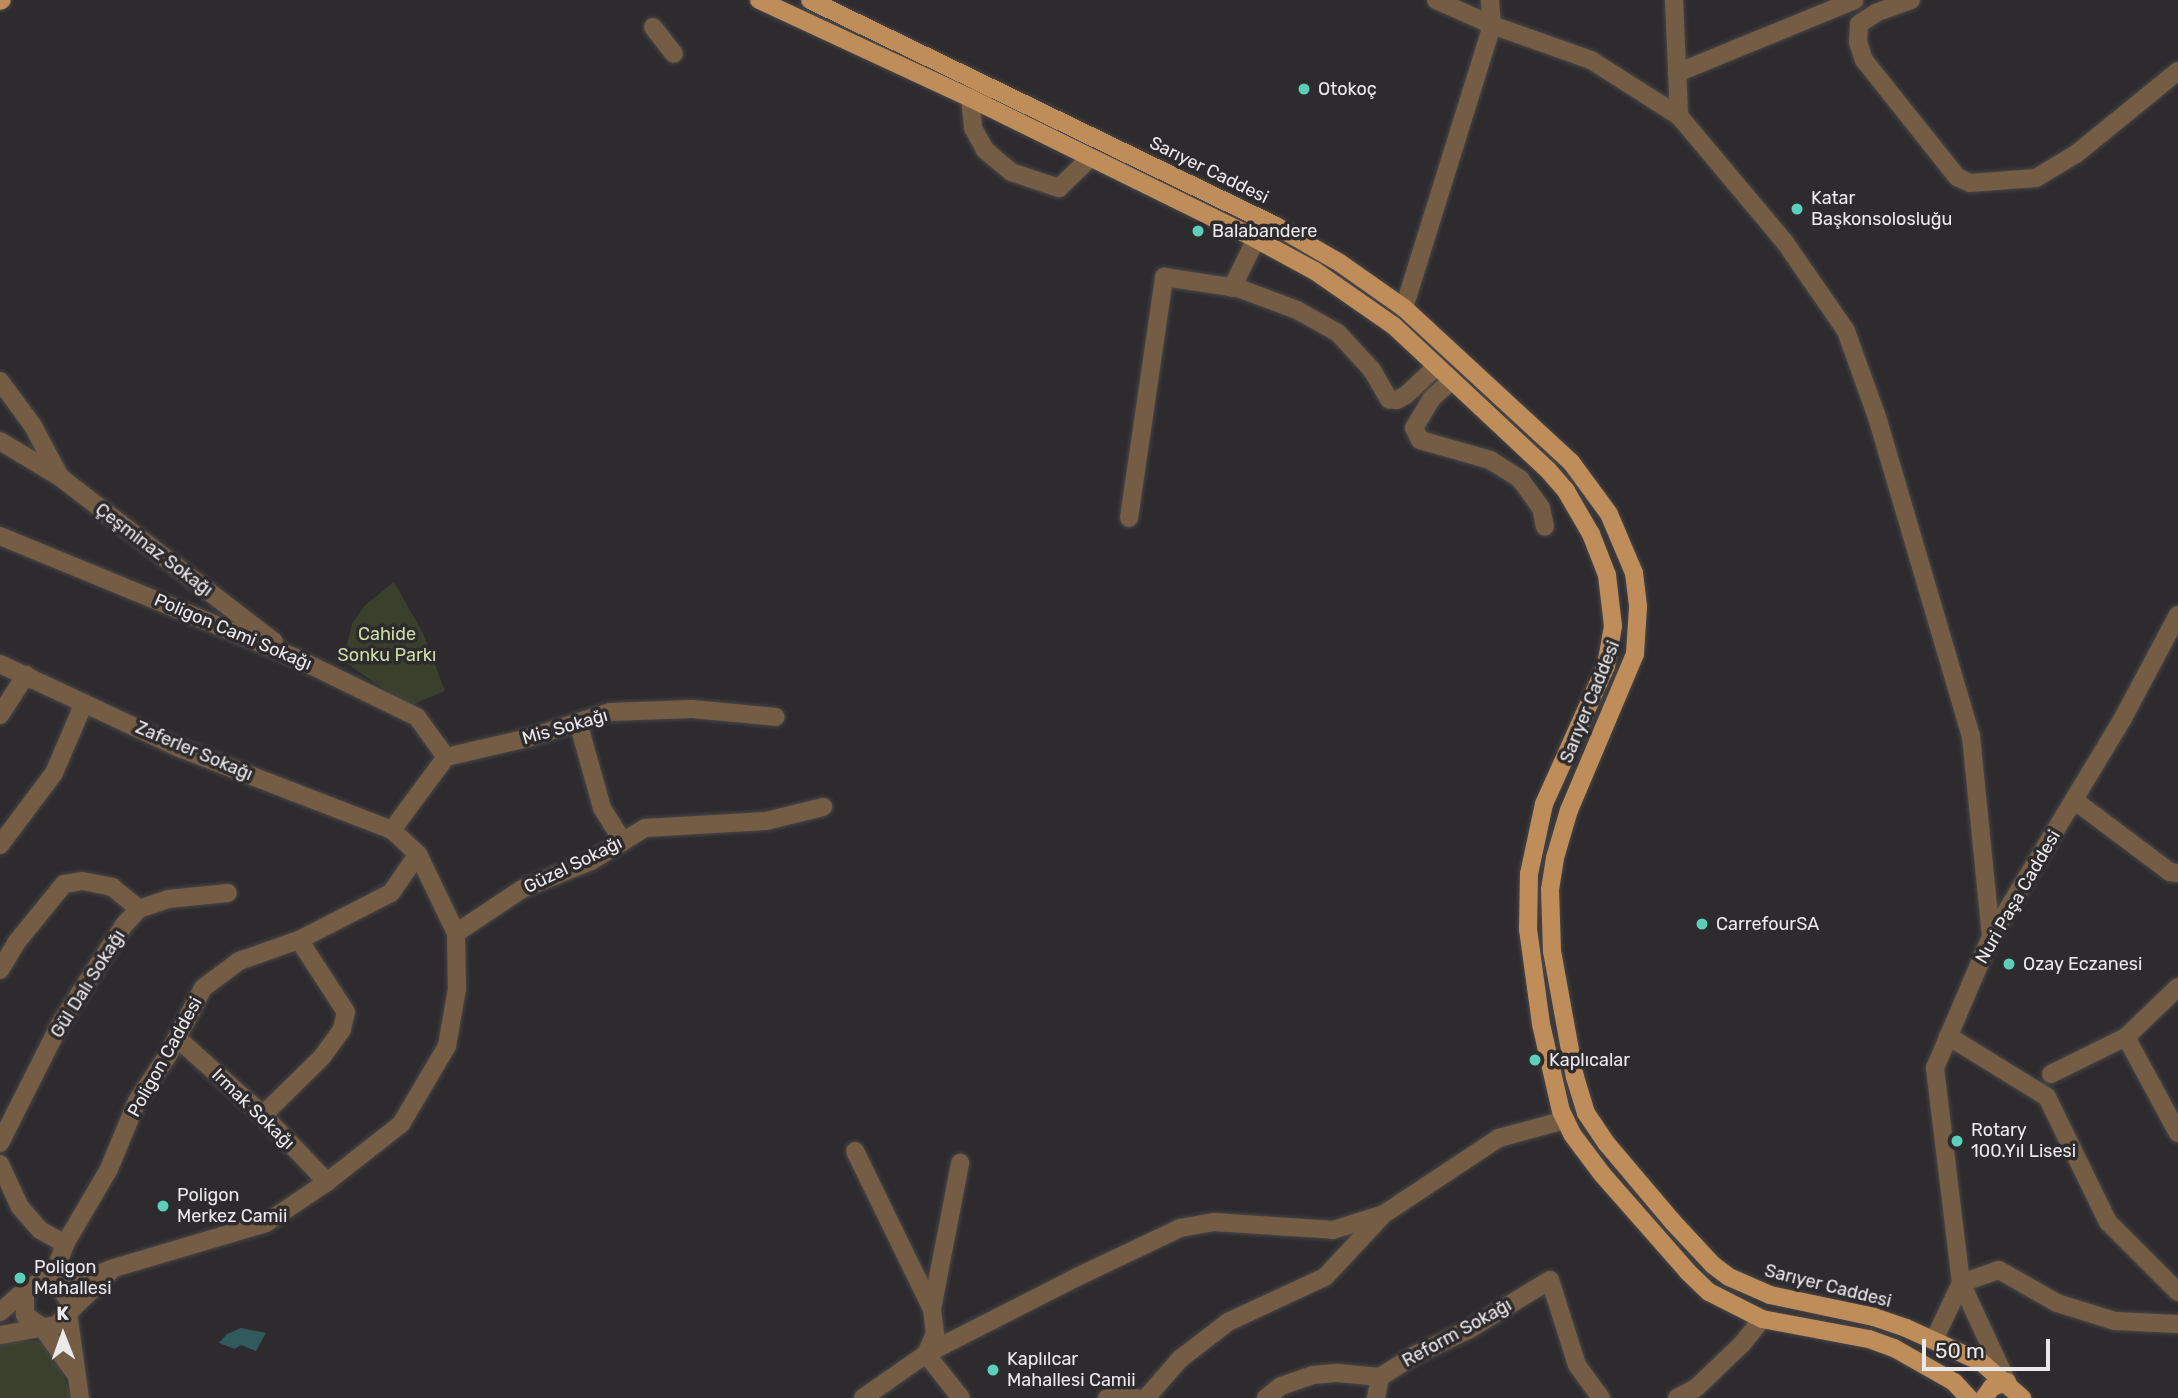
<!DOCTYPE html>
<meta charset="utf-8">
<style>
body{margin:0}
#map{position:relative;width:2178px;height:1398px;overflow:hidden;background:#2d2b2d;font-family:Rubik,sans-serif}
div>[style]{position:absolute}
[style*='--x']{left:calc(var(--x)*1px);top:calc(var(--y)*1px);width:calc(var(--w)*1px);rotate:calc(var(--a)*1deg)}
.green>*{inset:0;background:#3b402c}
.water>*{inset:0;background:#315a5c}
.roads{filter:drop-shadow(0 0 2px #484648) drop-shadow(0 0 2px #484648)}
.minor>*{height:18px;margin:-9px;padding:0 9px;transform-origin:9px;border-radius:9px;background:#755d45}
.major>*{height:18px;margin:-9px;padding:0 9px;transform-origin:9px;border-radius:9px;background:#bf8d5a}
.dots>*{width:19px;height:19px;translate:-50% -50%;box-sizing:border-box;border:4px solid #2d2b2d;border-radius:50%}
span{translate:-50% -50%;white-space:nowrap;text-align:center;line-height:1.15;-webkit-text-stroke:7px #2d2b2d;paint-order:stroke}
.poi-label{font-size:18px;color:#ebeaeb}
.left{translate:0 -50%;text-align:left}
.street-label{font-size:18px;color:#ebeaeb}
.park-label{font-size:18px;color:#cedda5}
.north{position:absolute;left:28px;top:1300px;width:70px;height:70px;-webkit-text-stroke:5px #2d2b2d;paint-order:stroke;rotate:359deg;font-size:19px;font-weight:700;line-height:28px;text-align:center;color:#ebeaeb}
.north::after{content:'';display:block;margin:auto;width:24px;height:32px;background:#ebeaeb;clip-path:polygon(50% 0,100% 100%,50% 72%,0 100%)}
.scale{position:absolute;left:1922px;top:1339px;width:128px;height:32px;box-sizing:border-box;border:4px solid #ebeaeb;border-top:0;padding-left:9px;font-size:21px;line-height:24px;white-space:nowrap;color:#ebeaeb;-webkit-text-stroke:5px #2d2b2d;paint-order:stroke}
</style>
<div id="map">
<div class="green">
<i style="clip-path:polygon(394px 582px,423px 633px,445px 691px,409px 706px,343px 661px,352px 624px,365px 605px)"></i>
<i style="clip-path:polygon(27px 1340px,42px 1342px,55px 1354px,72px 1398px,0 1398px,0 1344px)"></i>
</div>
<div class="water">
<i style="clip-path:polygon(241px 1328px,266px 1333px,256px 1351px,241px 1345px,235px 1349px,219px 1343px,227px 1334px)"></i>
</div>
<div class="roads">
<div class="minor">
<i style="--x:1436;--y:0;--w:61;--a:24.1"></i>
<i style="--x:1492;--y:25;--w:105;--a:19.5"></i>
<i style="--x:1591;--y:60;--w:104;--a:32.5"></i>
<i style="--x:1674;--y:0;--w:116;--a:87.5"></i>
<i style="--x:1679;--y:116;--w:163;--a:50"></i>
<i style="--x:1784;--y:241;--w:109;--a:55.4"></i>
<i style="--x:1846;--y:331;--w:91;--a:70.2"></i>
<i style="--x:1877;--y:417;--w:333;--a:73.6"></i>
<i style="--x:1971;--y:736;--w:202;--a:84.3"></i>
<i style="--x:1911;--y:0;--w:37;--a:160"></i>
<i style="--x:1876;--y:13;--w:20;--a:147"></i>
<i style="--x:1859;--y:24;--w:18;--a:93"></i>
<i style="--x:1858;--y:42;--w:19;--a:72"></i>
<i style="--x:1864;--y:60;--w:149;--a:51.5"></i>
<i style="--x:1957;--y:177;--w:14;--a:25"></i>
<i style="--x:1970;--y:183;--w:66;--a:-4.3"></i>
<i style="--x:2036;--y:178;--w:47;--a:-31"></i>
<i style="--x:2076;--y:154;--w:132;--a:-39.1"></i>
<i style="--x:653;--y:27;--w:34;--a:52"></i>
<i style="--x:1677;--y:73;--w:192;--a:-22.3"></i>
<i style="--x:970;--y:98;--w:30;--a:84"></i>
<i style="--x:973;--y:128;--w:25;--a:61"></i>
<i style="--x:985;--y:150;--w:34;--a:40"></i>
<i style="--x:1011;--y:172;--w:51;--a:18.4"></i>
<i style="--x:1059;--y:188;--w:42;--a:-44"></i>
<i style="--x:1232;--y:288;--w:55;--a:-63.9"></i>
<i style="--x:1404;--y:308;--w:296;--a:-72.7"></i>
<i style="--x:1492;--y:25;--w:25;--a:-95"></i>
<i style="--x:1452;--y:380;--w:27;--a:138"></i>
<i style="--x:1432;--y:398;--w:35;--a:121"></i>
<i style="--x:1414;--y:428;--w:13;--a:63"></i>
<i style="--x:1420;--y:440;--w:73;--a:15.9"></i>
<i style="--x:1490;--y:460;--w:36;--a:32"></i>
<i style="--x:1520;--y:479;--w:36;--a:54"></i>
<i style="--x:1541;--y:508;--w:19;--a:78"></i>
<i style="--x:0;--y:381;--w:56;--a:53.7"></i>
<i style="--x:33;--y:426;--w:58;--a:62.1"></i>
<i style="--x:60;--y:477;--w:270;--a:37.6"></i>
<i style="--x:0;--y:441;--w:70;--a:31"></i>
<i style="--x:1129;--y:518;--w:244;--a:-81.7"></i>
<i style="--x:1164;--y:277;--w:75;--a:8.5"></i>
<i style="--x:1238;--y:288;--w:63;--a:20.4"></i>
<i style="--x:1297;--y:310;--w:47;--a:29.3"></i>
<i style="--x:1338;--y:333;--w:50;--a:47.4"></i>
<i style="--x:1372;--y:370;--w:34;--a:60"></i>
<i style="--x:1389;--y:399;--w:8;--a:7"></i>
<i style="--x:1397;--y:400;--w:10;--a:-29"></i>
<i style="--x:1406;--y:395;--w:42;--a:-43.1"></i>
<i style="--x:0;--y:536;--w:318;--a:22.4"></i>
<i style="--x:294;--y:657;--w:137;--a:26"></i>
<i style="--x:417;--y:717;--w:49;--a:54.1"></i>
<i style="--x:0;--y:664;--w:195;--a:25.1"></i>
<i style="--x:177;--y:747;--w:230;--a:21.1"></i>
<i style="--x:392;--y:830;--w:35;--a:43"></i>
<i style="--x:418;--y:854;--w:88;--a:64.3"></i>
<i style="--x:456;--y:933;--w:56;--a:89"></i>
<i style="--x:457;--y:989;--w:58;--a:100"></i>
<i style="--x:447;--y:1046;--w:91;--a:120.5"></i>
<i style="--x:401;--y:1124;--w:94;--a:141.9"></i>
<i style="--x:327;--y:1182;--w:73;--a:146.1"></i>
<i style="--x:266;--y:1223;--w:159;--a:163.5"></i>
<i style="--x:114;--y:1268;--w:55;--a:158.6"></i>
<i style="--x:0;--y:715;--w:48;--a:-57"></i>
<i style="--x:578;--y:722;--w:89;--a:74.4"></i>
<i style="--x:602;--y:808;--w:40;--a:58"></i>
<i style="--x:2074;--y:800;--w:120;--a:36.9"></i>
<i style="--x:2170;--y:872;--w:8;--a:7"></i>
<i style="--x:392;--y:830;--w:91;--a:-53.5"></i>
<i style="--x:446;--y:757;--w:84;--a:-13"></i>
<i style="--x:528;--y:738;--w:86;--a:-17.6"></i>
<i style="--x:610;--y:712;--w:82;--a:-2.1"></i>
<i style="--x:692;--y:709;--w:84;--a:5.4"></i>
<i style="--x:0;--y:845;--w:90;--a:-53.1"></i>
<i style="--x:54;--y:773;--w:76;--a:-66.8"></i>
<i style="--x:456;--y:933;--w:79;--a:-33.7"></i>
<i style="--x:522;--y:889;--w:74;--a:-22.1"></i>
<i style="--x:591;--y:861;--w:63;--a:-31.4"></i>
<i style="--x:645;--y:828;--w:121;--a:-3.3"></i>
<i style="--x:766;--y:821;--w:59;--a:-13.8"></i>
<i style="--x:0;--y:970;--w:31;--a:-59"></i>
<i style="--x:16;--y:943;--w:76;--a:-50.9"></i>
<i style="--x:64;--y:884;--w:18;--a:-9"></i>
<i style="--x:82;--y:881;--w:31;--a:11"></i>
<i style="--x:112;--y:887;--w:35;--a:39"></i>
<i style="--x:2178;--y:987;--w:72;--a:136.1"></i>
<i style="--x:2126;--y:1037;--w:109;--a:61.6"></i>
<i style="--x:1948;--y:1036;--w:116;--a:31.6"></i>
<i style="--x:2047;--y:1097;--w:139;--a:64"></i>
<i style="--x:2108;--y:1222;--w:99;--a:45"></i>
<i style="--x:177;--y:1038;--w:115;--a:41.8"></i>
<i style="--x:263;--y:1115;--w:93;--a:46.3"></i>
<i style="--x:2051;--y:1074;--w:84;--a:-26.3"></i>
<i style="--x:263;--y:1115;--w:83;--a:-44.5"></i>
<i style="--x:322;--y:1057;--w:34;--a:-54"></i>
<i style="--x:342;--y:1029;--w:17;--a:-77"></i>
<i style="--x:346;--y:1012;--w:86;--a:-123.1"></i>
<i style="--x:0;--y:1143;--w:133;--a:-63.2"></i>
<i style="--x:60;--y:1024;--w:118;--a:-57.1"></i>
<i style="--x:124;--y:925;--w:22;--a:-47"></i>
<i style="--x:139;--y:909;--w:31;--a:-19"></i>
<i style="--x:168;--y:899;--w:60;--a:-5.7"></i>
<i style="--x:855;--y:1151;--w:176;--a:64"></i>
<i style="--x:932;--y:1309;--w:24;--a:83"></i>
<i style="--x:935;--y:1333;--w:23;--a:113"></i>
<i style="--x:926;--y:1354;--w:56;--a:51.5"></i>
<i style="--x:0;--y:1164;--w:47;--a:65.1"></i>
<i style="--x:20;--y:1207;--w:30;--a:49"></i>
<i style="--x:40;--y:1230;--w:29;--a:29"></i>
<i style="--x:51;--y:1281;--w:40;--a:-69"></i>
<i style="--x:65;--y:1244;--w:87;--a:-59.6"></i>
<i style="--x:109;--y:1169;--w:74;--a:-67.6"></i>
<i style="--x:137;--y:1101;--w:55;--a:-56"></i>
<i style="--x:168;--y:1055;--w:76;--a:-62.4"></i>
<i style="--x:203;--y:988;--w:45;--a:-36.9"></i>
<i style="--x:239;--y:961;--w:64;--a:-19.3"></i>
<i style="--x:299;--y:940;--w:103;--a:-27.1"></i>
<i style="--x:391;--y:893;--w:47;--a:-55.3"></i>
<i style="--x:25;--y:1294;--w:21;--a:90"></i>
<i style="--x:25;--y:1315;--w:21;--a:35"></i>
<i style="--x:42;--y:1327;--w:55;--a:54.6"></i>
<i style="--x:932;--y:1309;--w:149;--a:-79.1"></i>
<i style="--x:0;--y:1312;--w:38;--a:-41"></i>
<i style="--x:29;--y:1287;--w:15;--a:-23"></i>
<i style="--x:43;--y:1281;--w:14;--a:12"></i>
<i style="--x:57;--y:1284;--w:20;--a:53"></i>
<i style="--x:69;--y:1300;--w:13;--a:94"></i>
<i style="--x:68;--y:1313;--w:16;--a:133"></i>
<i style="--x:57;--y:1325;--w:58;--a:170"></i>
<i style="--x:1934;--y:1340;--w:63;--a:-64.7"></i>
<i style="--x:1961;--y:1283;--w:40;--a:-18.9"></i>
<i style="--x:1999;--y:1270;--w:67;--a:29.6"></i>
<i style="--x:2057;--y:1303;--w:61;--a:17.2"></i>
<i style="--x:2115;--y:1321;--w:63;--a:2.7"></i>
<i style="--x:2007;--y:1382;--w:109;--a:-114.9"></i>
<i style="--x:1961;--y:1283;--w:217;--a:-96.9"></i>
<i style="--x:1935;--y:1068;--w:142;--a:-66.9"></i>
<i style="--x:1991;--y:937;--w:256;--a:-58.9"></i>
<i style="--x:2123;--y:718;--w:117;--a:-61.9"></i>
<i style="--x:80;--y:1398;--w:86;--a:-98"></i>
<i style="--x:68;--y:1313;--w:57;--a:-44.3"></i>
<i style="--x:863;--y:1398;--w:77;--a:-34.9"></i>
<i style="--x:926;--y:1354;--w:169;--a:-27"></i>
<i style="--x:1077;--y:1277;--w:114;--a:-25.4"></i>
<i style="--x:1180;--y:1228;--w:35;--a:-10"></i>
<i style="--x:1214;--y:1222;--w:119;--a:3.8"></i>
<i style="--x:1333;--y:1230;--w:53;--a:-17.4"></i>
<i style="--x:1384;--y:1214;--w:138;--a:-33.5"></i>
<i style="--x:1499;--y:1138;--w:68;--a:-15.3"></i>
<i style="--x:1107;--y:1398;--w:29;--a:0"></i>
<i style="--x:1146;--y:1398;--w:52;--a:-48.9"></i>
<i style="--x:1180;--y:1359;--w:61;--a:-37.6"></i>
<i style="--x:1228;--y:1322;--w:107;--a:-24.9"></i>
<i style="--x:1325;--y:1277;--w:85;--a:-46.9"></i>
<i style="--x:1266;--y:1398;--w:19;--a:-39"></i>
<i style="--x:1281;--y:1386;--w:34;--a:-19"></i>
<i style="--x:1313;--y:1375;--w:25;--a:-5"></i>
<i style="--x:1338;--y:1373;--w:42;--a:5.4"></i>
<i style="--x:1376;--y:1398;--w:21;--a:-79"></i>
<i style="--x:1380;--y:1377;--w:39;--a:-32"></i>
<i style="--x:1413;--y:1356;--w:61;--a:-25.3"></i>
<i style="--x:1468;--y:1330;--w:96;--a:-31.4"></i>
<i style="--x:1550;--y:1280;--w:89;--a:72.4"></i>
<i style="--x:1577;--y:1365;--w:41;--a:54"></i>
<i style="--x:1677;--y:1398;--w:21;--a:-28"></i>
<i style="--x:1696;--y:1388;--w:64;--a:-43.7"></i>
<i style="--x:1742;--y:1344;--w:32;--a:-51"></i>
</div>
<div class="major">
<i style="--x:759;--y:0;--w:233;--a:24.9"></i>
<i style="--x:970;--y:98;--w:319;--a:26.2"></i>
<i style="--x:1256;--y:239;--w:67;--a:28.5"></i>
<i style="--x:1315;--y:271;--w:96;--a:34.8"></i>
<i style="--x:1394;--y:326;--w:211;--a:43.1"></i>
<i style="--x:1548;--y:470;--w:28;--a:49"></i>
<i style="--x:1566;--y:491;--w:50;--a:59.8"></i>
<i style="--x:1591;--y:534;--w:44;--a:68.7"></i>
<i style="--x:1607;--y:575;--w:51;--a:83.3"></i>
<i style="--x:1613;--y:626;--w:41;--a:99.9"></i>
<i style="--x:1606;--y:666;--w:151;--a:114.2"></i>
<i style="--x:1544;--y:804;--w:72;--a:102.1"></i>
<i style="--x:1529;--y:874;--w:55;--a:91"></i>
<i style="--x:1528;--y:929;--w:96;--a:82.2"></i>
<i style="--x:1541;--y:1024;--w:89;--a:77.1"></i>
<i style="--x:1561;--y:1111;--w:25;--a:64"></i>
<i style="--x:1572;--y:1134;--w:50;--a:53.1"></i>
<i style="--x:1602;--y:1174;--w:130;--a:48.7"></i>
<i style="--x:1688;--y:1272;--w:29;--a:44"></i>
<i style="--x:1709;--y:1292;--w:59;--a:27"></i>
<i style="--x:1762;--y:1319;--w:109;--a:10.6"></i>
<i style="--x:1869;--y:1339;--w:27;--a:20"></i>
<i style="--x:1894;--y:1348;--w:69;--a:29.5"></i>
<i style="--x:1954;--y:1382;--w:22;--a:47"></i>
<i style="--x:810;--y:0;--w:518;--a:25.87"></i>
<i style="--x:1276;--y:226;--w:74;--a:30"></i>
<i style="--x:1340;--y:263;--w:78;--a:35.1"></i>
<i style="--x:1404;--y:308;--w:227;--a:42.7"></i>
<i style="--x:1571;--y:462;--w:64;--a:53.8"></i>
<i style="--x:1609;--y:514;--w:64;--a:67"></i>
<i style="--x:1634;--y:573;--w:34;--a:83"></i>
<i style="--x:1638;--y:607;--w:47;--a:93.7"></i>
<i style="--x:1635;--y:654;--w:169;--a:112.9"></i>
<i style="--x:1569;--y:810;--w:50;--a:106.3"></i>
<i style="--x:1555;--y:858;--w:32;--a:99"></i>
<i style="--x:1550;--y:890;--w:61;--a:88.1"></i>
<i style="--x:1552;--y:951;--w:128;--a:79.7"></i>
<i style="--x:1575;--y:1077;--w:38;--a:73"></i>
<i style="--x:1586;--y:1113;--w:37;--a:56"></i>
<i style="--x:1607;--y:1144;--w:101;--a:49.8"></i>
<i style="--x:1672;--y:1221;--w:60;--a:47"></i>
<i style="--x:1713;--y:1265;--w:20;--a:37"></i>
<i style="--x:1729;--y:1277;--w:45;--a:23.7"></i>
<i style="--x:1770;--y:1295;--w:106;--a:11.9"></i>
<i style="--x:1874;--y:1317;--w:34;--a:19"></i>
<i style="--x:1906;--y:1328;--w:82;--a:24.4"></i>
<i style="--x:1981;--y:1362;--w:55;--a:41.3"></i>
<i style="--x:0;--y:1;--w:2;--a:-27"></i>
<i style="--x:1984;--y:1398;--w:14;--a:-54"></i>
<i style="--x:1992;--y:1387;--w:16;--a:-18"></i>
</div>
</div>
<div class="dots">
<i style="left:1304px;top:89px;background:#5dceba"></i>
<i style="left:1797px;top:209px;background:#5dceba"></i>
<i style="left:1198px;top:231px;background:#5dceba"></i>
<i style="left:1702px;top:924px;background:#5dceba"></i>
<i style="left:2009px;top:964px;background:#5dceba"></i>
<i style="left:1535px;top:1060px;background:#5dceba"></i>
<i style="left:1957px;top:1141px;background:#5dceba"></i>
<i style="left:163px;top:1206px;background:#5dceba"></i>
<i style="left:20px;top:1278px;background:#5dceba"></i>
<i style="left:993px;top:1370px;background:#5dceba"></i>
</div>
<div class="poi-label">
<span class="left" style="left:1318px;top:89px">Otokoç</span>
<span class="left" style="left:1811px;top:209px">Katar<br>Başkonsolosluğu</span>
<span class="left" style="left:1212px;top:231px">Balabandere</span>
<span class="left" style="left:1716px;top:924px">CarrefourSA</span>
<span class="left" style="left:2023px;top:964px">Ozay Eczanesi</span>
<span class="left" style="left:1549px;top:1060px">Kaplıcalar</span>
<span class="left" style="left:1971px;top:1141px">Rotary<br>100.Yıl Lisesi</span>
<span class="left" style="left:177px;top:1206px">Poligon<br>Merkez Camii</span>
<span class="left" style="left:34px;top:1278px">Poligon<br>Mahallesi</span>
<span class="left" style="left:1007px;top:1370px">Kaplılcar<br>Mahallesi Camii</span>
</div>
<div class="street-label">
<span style="left:1209px;top:170px;rotate:26deg">Sarıyer Caddesi</span>
<span style="left:154px;top:550px;rotate:37deg">Çeşminaz Sokağı</span>
<span style="left:233px;top:632px;rotate:23deg">Poligon Cami Sokağı</span>
<span style="left:1590px;top:702px;rotate:-68deg">Sarıyer Caddesi</span>
<span style="left:565px;top:727px;rotate:-16deg">Mis Sokağı</span>
<span style="left:194px;top:751px;rotate:23deg">Zaferler Sokağı</span>
<span style="left:573px;top:865px;rotate:-26deg">Güzel Sokağı</span>
<span style="left:2018px;top:897px;rotate:-60deg">Nuri Paşa Caddesi</span>
<span style="left:88px;top:984px;rotate:-58deg">Gül Dalı Sokağı</span>
<span style="left:165px;top:1057px;rotate:-61deg">Poligon Caddesi</span>
<span style="left:253px;top:1109px;rotate:44deg">Irmak Sokağı</span>
<span style="left:1828px;top:1286px;rotate:14deg">Sarıyer Caddesi</span>
<span style="left:1457px;top:1333px;rotate:-29deg">Reform Sokağı</span>
</div>
<div class="park-label">
<span style="left:387px;top:645px">Cahide<br>Sonku Parkı</span>
</div>
<div class="north">K</div>
<div class="scale">50 m</div>
</div>
